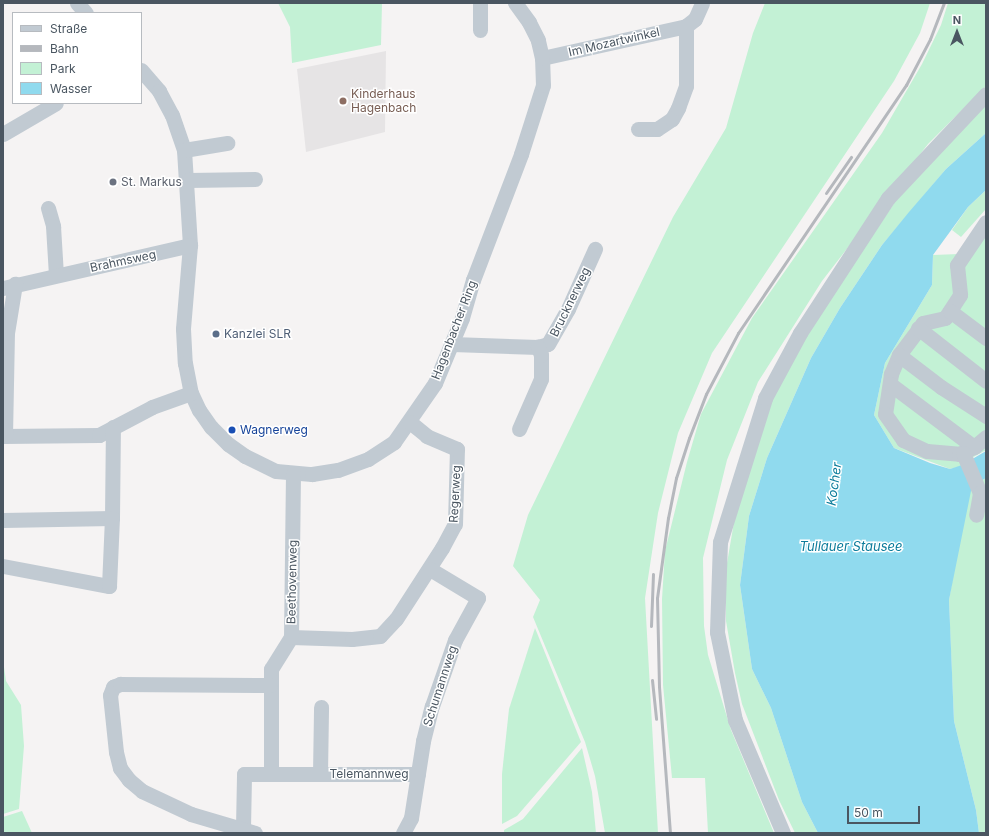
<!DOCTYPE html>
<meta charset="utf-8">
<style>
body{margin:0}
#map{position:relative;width:989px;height:836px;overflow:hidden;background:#f5f3f3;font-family:Inter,sans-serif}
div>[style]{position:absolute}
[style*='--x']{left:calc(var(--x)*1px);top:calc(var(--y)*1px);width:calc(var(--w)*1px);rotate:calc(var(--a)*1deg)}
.education>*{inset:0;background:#e6e4e5}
.green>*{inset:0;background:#c3f1d5}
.water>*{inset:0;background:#90daee}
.minor>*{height:15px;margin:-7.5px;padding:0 7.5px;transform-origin:7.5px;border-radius:7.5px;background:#c1cad2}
.rail>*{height:3px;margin:-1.5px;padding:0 1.5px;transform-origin:1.5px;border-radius:1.5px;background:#b5b8bd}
.dots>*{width:11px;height:11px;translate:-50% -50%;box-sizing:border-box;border:2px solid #fff;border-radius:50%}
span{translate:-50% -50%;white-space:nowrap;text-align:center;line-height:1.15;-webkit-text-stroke:3px #fff;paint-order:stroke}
.street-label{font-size:12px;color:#4a5661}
.education-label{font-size:12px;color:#785e54}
.left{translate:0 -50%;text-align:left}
.worship-label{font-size:12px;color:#5b616d}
.service-label{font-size:12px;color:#4e5e75}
.transit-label{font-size:12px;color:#164399}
.water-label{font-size:13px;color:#0c7c9b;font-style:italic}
.frame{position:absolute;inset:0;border:4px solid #4a5661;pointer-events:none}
.legend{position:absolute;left:12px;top:12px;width:130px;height:92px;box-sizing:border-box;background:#fff;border:1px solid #b7bbc0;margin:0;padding:5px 7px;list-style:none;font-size:12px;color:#4a5661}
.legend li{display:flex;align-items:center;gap:8px;height:20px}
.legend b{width:20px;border:1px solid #b7bbc0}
.north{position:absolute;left:937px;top:12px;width:40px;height:40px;-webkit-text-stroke:3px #fff;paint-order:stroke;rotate:0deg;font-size:11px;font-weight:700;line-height:16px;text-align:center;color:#4a5661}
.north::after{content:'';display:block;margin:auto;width:14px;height:18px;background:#4a5661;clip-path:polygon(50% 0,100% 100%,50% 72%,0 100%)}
.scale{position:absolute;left:847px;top:806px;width:73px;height:18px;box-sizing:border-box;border:2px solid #4a5661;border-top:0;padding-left:5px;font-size:12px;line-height:14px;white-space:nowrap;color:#4a5661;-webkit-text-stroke:3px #fff;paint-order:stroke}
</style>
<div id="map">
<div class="education">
<i style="clip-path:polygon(386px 51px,385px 132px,306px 152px,297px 69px)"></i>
</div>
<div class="green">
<i style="clip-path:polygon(278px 3px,382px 3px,381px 45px,292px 63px,290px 27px)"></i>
<i style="clip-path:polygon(765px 3px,930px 3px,920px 33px,894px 81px,712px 353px,678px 433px,658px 513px,645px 598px,658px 833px,605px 833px,595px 776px,585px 742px,533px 617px,540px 600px,513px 566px,528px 515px,673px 217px,726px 128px,753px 33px)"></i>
<i style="clip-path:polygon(948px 3px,986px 3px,986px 86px,928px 144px,822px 281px,758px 382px,727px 460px,703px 558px,704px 626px,708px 655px,731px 730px,774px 833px,708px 833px,705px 778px,672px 778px,663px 685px,662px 599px,665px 551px,687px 462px,701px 414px,752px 318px,882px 133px,922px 64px,941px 25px)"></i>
<i style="clip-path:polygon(986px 101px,986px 133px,946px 169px,882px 245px,840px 308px,811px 358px,767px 458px,749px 516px,740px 585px,752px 669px,771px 708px,802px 802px,818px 833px,795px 833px,779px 800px,742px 704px,735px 673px,726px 621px,726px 569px,734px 522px,774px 389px,796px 349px,903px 190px)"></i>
<i style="clip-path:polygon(986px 190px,986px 209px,961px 237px,952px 230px,968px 207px)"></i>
<i style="clip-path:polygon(986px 229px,986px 450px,970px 459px,981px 481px,986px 478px,986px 833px,979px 833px,976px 810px,954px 721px,950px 628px,949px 600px,957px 553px,962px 466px,950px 469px,894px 448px,874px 415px,885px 363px,932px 285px,933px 255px,959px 254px)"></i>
<i style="clip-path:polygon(535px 628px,581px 742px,517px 816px,502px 824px,502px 774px,509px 709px)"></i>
<i style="clip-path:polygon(3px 660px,6px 681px,21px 705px,24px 746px,19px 809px,3px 814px)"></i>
<i style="clip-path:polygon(582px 748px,592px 792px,596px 833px,504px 833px,504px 830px,523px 819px)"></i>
<i style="clip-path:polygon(22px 811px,32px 833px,3px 833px,3px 817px)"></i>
</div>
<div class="water">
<i style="clip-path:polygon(986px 133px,986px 190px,968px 207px,933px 255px,932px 285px,885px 363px,874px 415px,894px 448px,930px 463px,950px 469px,962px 465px,986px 451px,986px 478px,972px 486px,949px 600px,954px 721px,976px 810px,979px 833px,818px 833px,802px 802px,771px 708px,752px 669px,740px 585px,749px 516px,767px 458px,811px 358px,840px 308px,882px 245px,909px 212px,946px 169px)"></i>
</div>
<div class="minor">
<i style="--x:77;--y:3;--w:13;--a:48"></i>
<i style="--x:480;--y:30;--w:27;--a:-90"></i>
<i style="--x:542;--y:58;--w:148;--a:-12.5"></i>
<i style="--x:686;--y:26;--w:11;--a:-38"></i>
<i style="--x:695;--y:19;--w:17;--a:-66"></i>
<i style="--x:141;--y:70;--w:28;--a:49"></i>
<i style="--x:159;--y:91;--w:27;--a:62"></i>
<i style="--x:172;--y:115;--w:37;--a:71"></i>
<i style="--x:184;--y:150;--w:95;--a:86.4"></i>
<i style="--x:190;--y:245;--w:84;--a:94.8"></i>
<i style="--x:183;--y:329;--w:34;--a:87"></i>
<i style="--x:185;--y:363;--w:31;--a:79"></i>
<i style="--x:191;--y:393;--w:19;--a:65"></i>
<i style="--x:199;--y:410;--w:21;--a:55"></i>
<i style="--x:211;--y:427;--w:24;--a:45"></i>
<i style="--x:228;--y:444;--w:21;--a:35"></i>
<i style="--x:245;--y:456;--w:34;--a:26"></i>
<i style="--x:276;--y:471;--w:36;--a:5"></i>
<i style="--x:312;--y:474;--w:26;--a:-9"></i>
<i style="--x:338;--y:470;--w:32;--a:-20"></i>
<i style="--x:368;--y:459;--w:31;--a:-33"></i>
<i style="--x:394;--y:442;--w:72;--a:-55.2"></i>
<i style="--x:435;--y:383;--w:70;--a:-67.4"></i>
<i style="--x:462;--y:318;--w:40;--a:-74"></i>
<i style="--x:473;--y:280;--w:135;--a:-69.1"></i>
<i style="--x:521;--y:154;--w:72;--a:-72.3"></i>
<i style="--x:543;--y:85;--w:27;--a:-92"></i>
<i style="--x:542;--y:58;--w:18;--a:-103"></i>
<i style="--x:538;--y:40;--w:20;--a:-117"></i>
<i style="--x:529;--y:22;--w:24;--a:-126"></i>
<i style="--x:638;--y:129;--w:19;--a:0"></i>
<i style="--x:657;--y:129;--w:18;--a:-34"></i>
<i style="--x:672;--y:119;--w:13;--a:-61"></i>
<i style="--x:678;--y:108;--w:23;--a:-70"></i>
<i style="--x:686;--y:86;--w:60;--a:-90"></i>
<i style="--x:3;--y:134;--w:61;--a:-30.3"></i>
<i style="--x:184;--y:150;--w:44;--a:-9.2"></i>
<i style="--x:188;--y:180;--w:67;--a:-0.9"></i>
<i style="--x:48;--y:208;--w:19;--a:74"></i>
<i style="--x:53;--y:226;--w:49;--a:86.5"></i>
<i style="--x:986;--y:222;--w:52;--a:124"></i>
<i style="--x:957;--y:265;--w:30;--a:84"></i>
<i style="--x:960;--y:295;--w:27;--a:123"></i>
<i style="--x:945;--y:318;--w:23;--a:167"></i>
<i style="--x:923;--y:323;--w:40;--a:127"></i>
<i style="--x:899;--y:355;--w:21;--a:113"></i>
<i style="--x:891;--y:374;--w:40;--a:98.5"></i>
<i style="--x:885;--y:414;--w:32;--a:55"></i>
<i style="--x:903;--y:440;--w:26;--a:25"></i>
<i style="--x:927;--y:451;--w:32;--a:5"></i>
<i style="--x:959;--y:454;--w:17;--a:-25"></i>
<i style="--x:974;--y:447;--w:16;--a:-40"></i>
<i style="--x:3;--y:288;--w:192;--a:-12.9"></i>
<i style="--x:950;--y:311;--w:45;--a:36.9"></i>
<i style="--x:918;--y:328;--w:86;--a:37.9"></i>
<i style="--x:452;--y:344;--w:86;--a:2"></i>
<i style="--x:538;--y:347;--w:10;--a:-17"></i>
<i style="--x:548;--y:344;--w:40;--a:-60.3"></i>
<i style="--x:568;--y:309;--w:66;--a:-65.8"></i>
<i style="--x:899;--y:355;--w:53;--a:37.3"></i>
<i style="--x:941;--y:387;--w:54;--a:32.8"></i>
<i style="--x:890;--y:384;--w:105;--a:36.9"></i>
<i style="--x:519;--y:429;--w:55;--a:-66.3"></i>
<i style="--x:541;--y:379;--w:24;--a:-90"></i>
<i style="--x:541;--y:355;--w:9;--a:-111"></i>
<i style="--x:3;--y:436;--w:96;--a:-0.6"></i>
<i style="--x:99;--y:435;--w:60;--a:-27.8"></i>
<i style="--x:152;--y:407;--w:41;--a:-19.7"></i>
<i style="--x:5;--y:436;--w:103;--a:-88.9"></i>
<i style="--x:7;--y:333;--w:50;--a:-80.7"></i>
<i style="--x:963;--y:453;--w:43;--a:67"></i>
<i style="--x:980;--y:493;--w:22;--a:100"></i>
<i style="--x:3;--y:520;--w:109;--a:-1.1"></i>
<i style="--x:112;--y:518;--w:91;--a:-89.4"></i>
<i style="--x:3;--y:566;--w:108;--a:10.7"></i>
<i style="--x:109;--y:586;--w:68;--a:-87.5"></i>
<i style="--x:291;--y:637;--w:61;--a:1.9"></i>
<i style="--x:352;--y:639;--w:28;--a:-6"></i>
<i style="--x:380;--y:636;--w:23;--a:-47"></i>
<i style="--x:396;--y:619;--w:85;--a:-57.1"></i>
<i style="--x:442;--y:548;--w:27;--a:-62"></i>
<i style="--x:455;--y:524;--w:75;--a:-88.5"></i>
<i style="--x:457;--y:449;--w:33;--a:-157"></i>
<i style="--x:427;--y:436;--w:22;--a:-141"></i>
<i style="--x:271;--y:773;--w:104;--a:-90"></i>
<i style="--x:271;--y:669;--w:38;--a:-58"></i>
<i style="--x:291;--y:637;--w:163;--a:-89.3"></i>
<i style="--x:320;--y:774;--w:67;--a:-89.1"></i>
<i style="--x:243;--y:828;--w:54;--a:-88.9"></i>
<i style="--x:244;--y:774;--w:174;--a:0"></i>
<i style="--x:255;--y:833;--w:67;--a:-163.5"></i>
<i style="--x:191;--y:814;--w:54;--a:-154.9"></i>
<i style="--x:142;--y:791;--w:17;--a:-140"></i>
<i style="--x:129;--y:780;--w:15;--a:-127"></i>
<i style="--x:120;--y:768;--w:16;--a:-104"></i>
<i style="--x:116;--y:752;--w:57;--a:-96"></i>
<i style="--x:110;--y:695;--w:9;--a:-69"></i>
<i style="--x:113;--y:687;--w:8;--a:-23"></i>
<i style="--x:120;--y:684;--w:150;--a:0.4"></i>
<i style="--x:403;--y:833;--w:17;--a:-62"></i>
<i style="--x:411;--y:818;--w:78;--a:-81.1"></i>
<i style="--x:423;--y:741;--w:36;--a:-76"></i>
<i style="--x:432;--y:706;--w:70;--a:-70.8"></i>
<i style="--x:455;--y:640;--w:48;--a:-61.3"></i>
<i style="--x:478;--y:598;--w:56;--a:-148.9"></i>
<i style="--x:783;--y:833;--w:123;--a:-113"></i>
<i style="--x:735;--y:720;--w:90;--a:-101.6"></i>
<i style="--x:717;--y:632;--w:90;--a:-88.1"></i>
<i style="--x:720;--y:542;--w:151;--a:-72.6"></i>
<i style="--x:765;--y:398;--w:74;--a:-61.7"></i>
<i style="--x:800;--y:333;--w:161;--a:-56.9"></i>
<i style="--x:888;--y:198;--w:143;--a:-46.7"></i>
</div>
<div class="rail">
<i style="--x:826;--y:193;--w:44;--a:-55.2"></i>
<i style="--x:651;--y:626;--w:52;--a:-87.8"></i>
<i style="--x:652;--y:680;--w:39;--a:84"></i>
<i style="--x:670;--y:833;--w:147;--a:-94.3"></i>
<i style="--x:659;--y:686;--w:88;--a:-91.3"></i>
<i style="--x:657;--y:598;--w:81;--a:-82.2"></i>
<i style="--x:668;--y:518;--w:41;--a:-78.7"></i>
<i style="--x:676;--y:478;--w:42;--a:-72"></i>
<i style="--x:689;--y:438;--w:47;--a:-68.9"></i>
<i style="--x:706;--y:394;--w:69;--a:-62.3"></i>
<i style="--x:738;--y:333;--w:300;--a:-55.9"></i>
<i style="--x:906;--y:85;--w:52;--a:-62.4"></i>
<i style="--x:930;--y:39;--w:39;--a:-69"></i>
</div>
<div class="dots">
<i style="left:343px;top:101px;background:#8d6e63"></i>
<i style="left:113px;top:182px;background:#6b7280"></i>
<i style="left:216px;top:334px;background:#5c6f8a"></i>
<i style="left:232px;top:430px;background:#1a4fb4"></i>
</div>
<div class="street-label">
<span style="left:614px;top:42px;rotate:-13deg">Im Mozartwinkel</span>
<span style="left:123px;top:261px;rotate:-12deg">Brahmsweg</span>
<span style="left:570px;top:302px;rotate:-64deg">Brucknerweg</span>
<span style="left:454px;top:330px;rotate:-69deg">Hagenbacher Ring</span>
<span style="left:455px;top:494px;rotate:-87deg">Regerweg</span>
<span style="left:292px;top:582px;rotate:-89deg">Beethovenweg</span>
<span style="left:440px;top:686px;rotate:-72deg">Schumannweg</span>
<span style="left:369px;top:774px">Telemannweg</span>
</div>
<div class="education-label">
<span class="left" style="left:351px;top:101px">Kinderhaus<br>Hagenbach</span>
</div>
<div class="worship-label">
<span class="left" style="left:121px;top:182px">St. Markus</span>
</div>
<div class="service-label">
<span class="left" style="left:224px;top:334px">Kanzlei SLR</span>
</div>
<div class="transit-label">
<span class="left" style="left:240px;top:430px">Wagnerweg</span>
</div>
<div class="water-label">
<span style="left:834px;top:484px;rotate:-82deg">Kocher</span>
<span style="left:851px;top:546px">Tullauer Stausee</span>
</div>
<div class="frame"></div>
<ul class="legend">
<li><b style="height:5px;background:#c1cad2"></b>Straße</li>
<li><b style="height:5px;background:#b5b8bd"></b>Bahn</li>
<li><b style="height:11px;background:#c3f1d5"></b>Park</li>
<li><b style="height:11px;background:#90daee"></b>Wasser</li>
</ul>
<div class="north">N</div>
<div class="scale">50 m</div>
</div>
